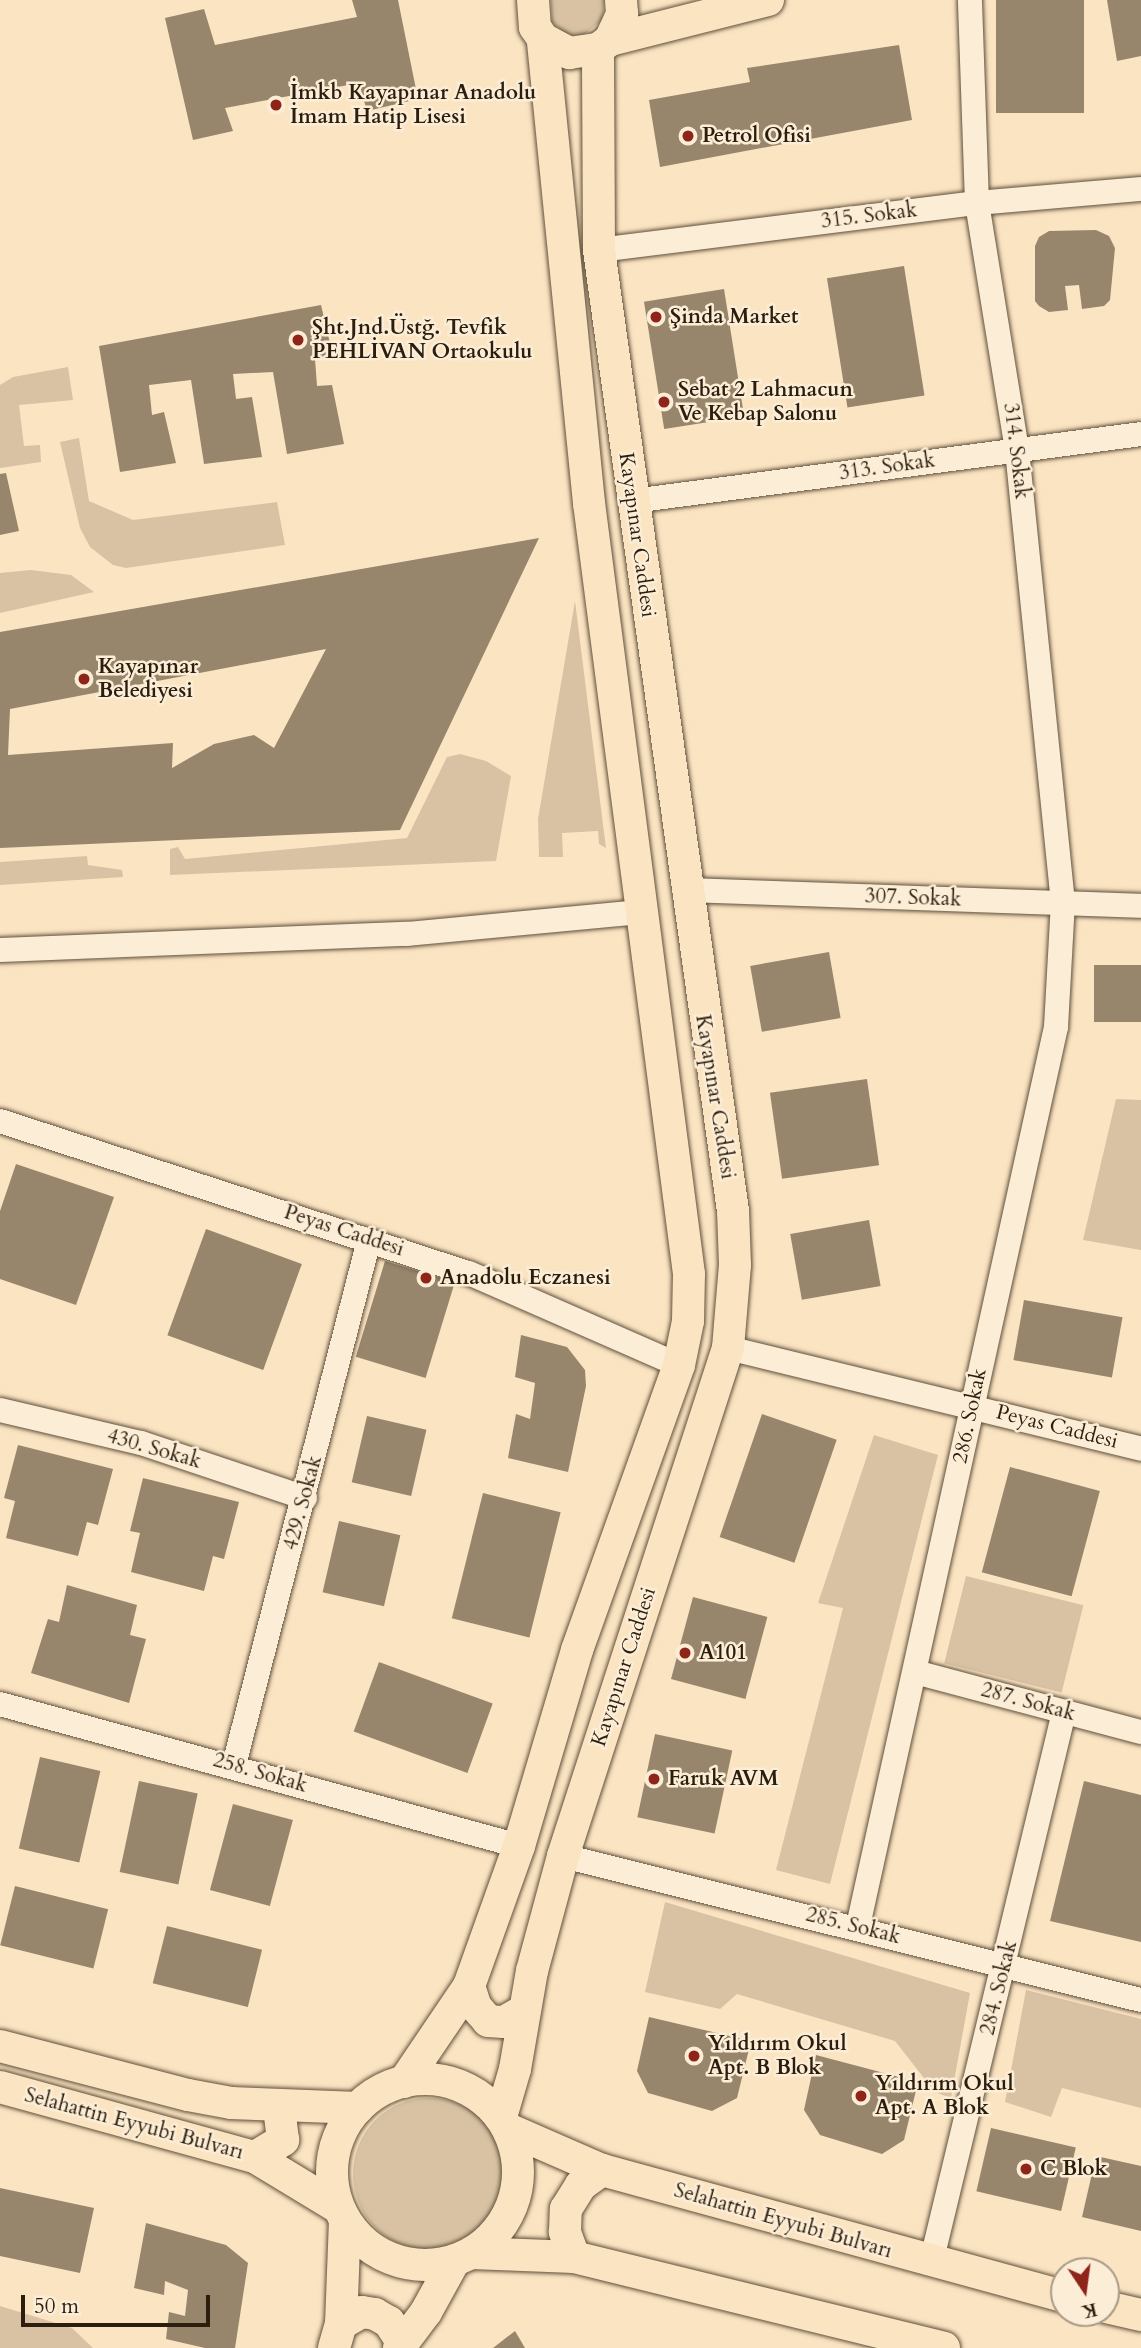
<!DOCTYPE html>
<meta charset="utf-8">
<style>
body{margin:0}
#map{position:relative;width:1141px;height:2348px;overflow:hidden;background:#fbe4c2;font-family:Cardo,serif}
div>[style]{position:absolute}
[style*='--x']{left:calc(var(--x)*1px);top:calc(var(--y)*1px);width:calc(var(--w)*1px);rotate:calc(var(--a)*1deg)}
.green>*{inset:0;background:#d8c2a3;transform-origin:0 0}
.round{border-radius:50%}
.building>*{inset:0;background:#97856c;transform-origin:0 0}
.roads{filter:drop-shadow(0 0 2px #5f503b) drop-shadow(0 0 2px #5f503b)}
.minor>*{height:24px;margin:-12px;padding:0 12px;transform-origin:12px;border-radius:12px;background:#fcedd7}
.major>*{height:32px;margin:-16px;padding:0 16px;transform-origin:16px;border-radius:16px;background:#fbe4c2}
.major>.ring{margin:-16px;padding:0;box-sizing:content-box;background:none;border:32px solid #fbe4c2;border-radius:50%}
.dots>*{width:19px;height:19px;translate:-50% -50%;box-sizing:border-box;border:4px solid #fcedd7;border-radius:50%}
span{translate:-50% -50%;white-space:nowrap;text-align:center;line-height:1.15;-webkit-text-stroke:5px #fcedd7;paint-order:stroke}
.poi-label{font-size:21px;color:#2b1e0e;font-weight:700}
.left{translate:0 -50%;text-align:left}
.street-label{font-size:21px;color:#2b1e0e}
.north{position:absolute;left:1050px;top:2257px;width:70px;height:70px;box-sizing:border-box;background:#fcedd7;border:2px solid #a89a87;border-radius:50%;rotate:167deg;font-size:19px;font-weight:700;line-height:28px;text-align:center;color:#2b1e0e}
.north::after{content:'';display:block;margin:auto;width:24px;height:32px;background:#8f2418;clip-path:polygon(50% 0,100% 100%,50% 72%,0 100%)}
.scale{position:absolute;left:21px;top:2295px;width:189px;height:32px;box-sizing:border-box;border:4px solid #2b1e0e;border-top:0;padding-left:9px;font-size:21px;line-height:24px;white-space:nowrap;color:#2b1e0e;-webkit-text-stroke:5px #fcedd7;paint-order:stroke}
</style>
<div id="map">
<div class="green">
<i style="clip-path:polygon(551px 0,604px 0,603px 19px,583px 36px,565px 34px,552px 22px)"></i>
<i style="clip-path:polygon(68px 367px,73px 400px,19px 405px,24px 446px,40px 445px,41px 462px,0 468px,0 385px,13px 377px)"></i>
<i style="clip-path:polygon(79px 438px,89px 501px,133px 520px,277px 502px,285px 545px,126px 568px,113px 565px,90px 547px,80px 528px,60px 442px)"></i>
<i style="clip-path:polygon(31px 570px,71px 575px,94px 592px,0 613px,0 573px)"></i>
<i style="clip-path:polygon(575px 601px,606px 848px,599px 844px,598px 831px,562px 833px,563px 857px,539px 857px,538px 819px)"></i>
<i style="clip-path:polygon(460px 754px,486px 761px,511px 776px,496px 861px,170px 875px,170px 849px,178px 847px,185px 859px,407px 838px,447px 757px)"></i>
<i style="clip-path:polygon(87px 856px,88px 865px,122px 870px,123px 877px,0 885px,0 862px)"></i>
<i style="clip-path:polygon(1116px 1099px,1141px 1100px,1141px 1250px,1083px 1240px)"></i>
<i style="clip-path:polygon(874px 1435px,938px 1455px,830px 1884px,776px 1870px,843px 1608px,818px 1603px)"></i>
<i style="left:966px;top:1576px;width:121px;height:90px;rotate:14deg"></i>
<i style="clip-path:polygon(665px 1902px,970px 1993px,951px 2098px,935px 2092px,895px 2041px,737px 1994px,720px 2009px,645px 1992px)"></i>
<i style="clip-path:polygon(1026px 1990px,1141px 2019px,1141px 2108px,1062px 2088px,1051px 2117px,1005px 2102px)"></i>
<i class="round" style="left:353px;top:2098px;width:152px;height:152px"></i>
<i style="clip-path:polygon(0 2306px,72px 2328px,93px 2348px,0 2348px)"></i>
</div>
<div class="building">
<i style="clip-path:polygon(352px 0,398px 0,418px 99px,367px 111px,359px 83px,225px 108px,233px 131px,193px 140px,165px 18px,204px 9px,215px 45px,357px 17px)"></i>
<i style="left:996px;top:0;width:88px;height:113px"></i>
<i style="clip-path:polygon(1107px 0,1141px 0,1141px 56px,1117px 61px)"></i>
<i style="clip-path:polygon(899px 45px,912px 120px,660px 167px,649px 100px,750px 82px,747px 68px)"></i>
<i style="clip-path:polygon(1096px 230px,1109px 236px,1115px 248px,1110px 300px,1104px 306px,1082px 309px,1079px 285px,1065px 286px,1068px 310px,1049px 312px,1039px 306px,1035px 301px,1035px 246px,1039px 237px,1049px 231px)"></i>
<i style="left:904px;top:266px;width:131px;height:78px;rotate:81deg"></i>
<i style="left:724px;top:289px;width:129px;height:81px;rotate:81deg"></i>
<i style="clip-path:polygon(321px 305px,333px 356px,315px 359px,317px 386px,332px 385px,344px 444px,287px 454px,273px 372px,233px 374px,236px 399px,252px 397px,262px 457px,204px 464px,191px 380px,149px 385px,152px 415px,164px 412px,176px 463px,120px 472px,99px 346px)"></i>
<i style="clip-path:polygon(6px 473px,19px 531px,0 535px,0 474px)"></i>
<i style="clip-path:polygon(evenodd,539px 538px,400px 830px,0 848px,0 632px,539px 538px,326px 649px,274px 748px,254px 735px,214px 744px,172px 768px,173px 743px,8px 755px,10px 709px,326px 649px)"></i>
<i style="left:829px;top:952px;width:67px;height:80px;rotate:80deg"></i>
<i style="left:1094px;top:965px;width:47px;height:57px"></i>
<i style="left:867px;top:1079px;width:87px;height:98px;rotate:82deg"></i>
<i style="clip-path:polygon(16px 1164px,114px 1197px,76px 1305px,0 1279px,0 1211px)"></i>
<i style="left:869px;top:1220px;width:67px;height:80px;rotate:80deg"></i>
<i style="left:206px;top:1229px;width:102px;height:113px;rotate:20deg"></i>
<i style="left:385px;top:1261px;width:73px;height:100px;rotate:17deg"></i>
<i style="left:1024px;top:1300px;width:100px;height:61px;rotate:10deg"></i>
<i style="clip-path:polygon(521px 1335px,567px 1347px,585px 1370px,586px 1386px,568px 1472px,508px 1458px,516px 1414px,530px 1419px,535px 1383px,515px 1377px)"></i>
<i style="left:762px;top:1414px;width:79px;height:130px;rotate:19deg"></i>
<i style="left:367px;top:1416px;width:61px;height:68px;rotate:13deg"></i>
<i style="clip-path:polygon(18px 1445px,113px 1469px,98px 1525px,87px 1522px,78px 1556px,6px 1538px,15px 1501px,4px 1498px)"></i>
<i style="left:1010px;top:1467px;width:93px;height:109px;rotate:15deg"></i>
<i style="clip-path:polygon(143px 1478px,239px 1502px,224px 1559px,213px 1556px,204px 1591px,131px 1572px,140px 1533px,130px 1531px)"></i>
<i style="left:483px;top:1493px;width:80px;height:129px;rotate:14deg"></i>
<i style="left:339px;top:1521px;width:63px;height:73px;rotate:13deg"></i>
<i style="clip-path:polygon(67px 1585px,137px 1605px,130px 1635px,146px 1639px,129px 1703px,31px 1673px,48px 1619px,59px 1622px)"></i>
<i style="left:693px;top:1597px;width:77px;height:85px;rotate:15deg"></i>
<i style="left:379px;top:1662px;width:121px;height:74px;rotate:20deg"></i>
<i style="left:655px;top:1734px;width:79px;height:85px;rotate:12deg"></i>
<i style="left:40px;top:1757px;width:62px;height:94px;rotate:13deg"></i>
<i style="left:139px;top:1781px;width:60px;height:93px;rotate:12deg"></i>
<i style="clip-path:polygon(1084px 1781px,1141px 1795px,1141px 1942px,1050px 1921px)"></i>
<i style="left:233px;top:1804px;width:62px;height:89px;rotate:15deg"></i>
<i style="left:15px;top:1886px;width:96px;height:61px;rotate:14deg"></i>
<i style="left:167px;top:1926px;width:98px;height:59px;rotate:14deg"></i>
<i style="clip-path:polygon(649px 2017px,751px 2041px,737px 2098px,712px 2111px,648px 2093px,637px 2071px)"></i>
<i style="clip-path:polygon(816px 2055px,918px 2082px,904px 2140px,882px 2154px,820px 2135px,804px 2110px)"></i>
<i style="left:991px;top:2128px;width:87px;height:65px;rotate:13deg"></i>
<i style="clip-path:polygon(1096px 2156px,1141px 2166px,1141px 2231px,1082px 2217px)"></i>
<i style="clip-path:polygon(0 2188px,94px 2208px,80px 2273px,0 2256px)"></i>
<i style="clip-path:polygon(146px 2223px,226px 2245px,248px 2263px,235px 2348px,205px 2348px,166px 2339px,169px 2312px,185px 2316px,188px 2290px,165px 2281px,164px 2295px,134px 2288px)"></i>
<i style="clip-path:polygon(515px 2331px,525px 2348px,493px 2348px)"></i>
</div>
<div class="roads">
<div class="minor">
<i style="--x:599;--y:250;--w:381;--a:-7.1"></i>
<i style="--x:977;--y:203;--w:165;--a:-4.9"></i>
<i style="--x:633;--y:501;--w:512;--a:-7.51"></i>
<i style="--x:685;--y:890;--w:456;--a:2"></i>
<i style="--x:0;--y:950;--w:407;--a:-2.3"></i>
<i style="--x:407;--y:934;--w:233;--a:-5.4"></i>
<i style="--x:0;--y:1121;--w:493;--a:18"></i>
<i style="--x:469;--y:1273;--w:229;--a:23.7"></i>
<i style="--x:728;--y:1348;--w:425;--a:13.7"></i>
<i style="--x:0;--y:1410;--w:145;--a:13.2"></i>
<i style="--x:141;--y:1443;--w:173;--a:18.5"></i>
<i style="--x:915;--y:1672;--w:234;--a:14.9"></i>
<i style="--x:0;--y:1704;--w:538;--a:15.3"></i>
<i style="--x:234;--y:1765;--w:542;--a:-75.58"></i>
<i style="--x:563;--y:1856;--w:596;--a:13.99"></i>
<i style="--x:858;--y:1926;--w:921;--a:-77.58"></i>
<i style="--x:1056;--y:1027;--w:124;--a:-86.8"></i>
<i style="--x:1063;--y:903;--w:455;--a:-95.8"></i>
<i style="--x:1017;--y:450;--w:250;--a:-99.2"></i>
<i style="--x:977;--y:203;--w:203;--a:-92"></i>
<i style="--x:931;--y:2263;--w:567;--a:-76.43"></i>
</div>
<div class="major">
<i style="--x:533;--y:0;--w:27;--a:86"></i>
<i style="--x:535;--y:27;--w:14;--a:56"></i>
<i style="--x:543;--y:39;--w:30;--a:28"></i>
<i style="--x:569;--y:53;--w:29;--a:-8"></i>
<i style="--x:598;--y:49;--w:15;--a:-37"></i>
<i style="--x:610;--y:40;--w:29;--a:-65"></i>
<i style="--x:622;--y:14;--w:14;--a:-94"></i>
<i style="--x:610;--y:40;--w:163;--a:-14.2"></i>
<i style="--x:469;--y:1986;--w:22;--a:72"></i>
<i style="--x:476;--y:2007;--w:18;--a:49"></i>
<i style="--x:488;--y:2021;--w:16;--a:4"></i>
<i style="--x:504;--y:2022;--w:24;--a:-30"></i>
<i style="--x:0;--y:2046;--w:194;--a:14.6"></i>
<i style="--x:188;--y:2095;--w:44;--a:10.5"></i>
<i style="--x:231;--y:2103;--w:127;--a:2.3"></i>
<i class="ring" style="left:332px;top:2079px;width:154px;height:154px"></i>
<i style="--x:404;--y:2082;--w:116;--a:-55.9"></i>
<i style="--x:469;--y:1986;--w:149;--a:-70.3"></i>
<i style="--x:519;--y:1846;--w:204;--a:-73.5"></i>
<i style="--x:577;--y:1650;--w:303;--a:-70.3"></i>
<i style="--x:679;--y:1365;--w:45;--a:-78.4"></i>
<i style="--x:688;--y:1321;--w:47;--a:-88.8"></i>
<i style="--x:689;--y:1274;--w:777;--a:-97.39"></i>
<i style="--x:589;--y:503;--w:466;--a:-95.7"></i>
<i style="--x:0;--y:2087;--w:264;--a:15.4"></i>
<i style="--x:255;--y:2157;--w:98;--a:31.3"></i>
<i style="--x:501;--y:2117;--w:50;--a:-73.7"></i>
<i style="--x:515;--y:2069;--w:99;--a:-80.2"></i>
<i style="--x:532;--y:1971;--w:119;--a:-74.9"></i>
<i style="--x:563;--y:1856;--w:534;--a:-72.01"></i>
<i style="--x:728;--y:1348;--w:83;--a:-85.2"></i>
<i style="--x:735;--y:1265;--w:54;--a:-92.1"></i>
<i style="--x:733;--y:1211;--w:970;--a:-97.94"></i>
<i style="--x:599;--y:250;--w:201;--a:-90.3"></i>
<i style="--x:508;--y:2129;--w:103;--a:23.6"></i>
<i style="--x:602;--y:2170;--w:479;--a:15.3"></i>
<i style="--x:255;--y:2157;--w:33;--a:-31"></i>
<i style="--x:283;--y:2140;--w:34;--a:-97"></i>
<i style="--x:472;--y:2253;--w:102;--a:2.2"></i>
<i style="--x:574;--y:2257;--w:381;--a:13.8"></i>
<i style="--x:574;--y:2257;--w:27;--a:-110"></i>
<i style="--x:565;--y:2232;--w:23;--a:-88"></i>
<i style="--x:566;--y:2209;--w:28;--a:-58"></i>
<i style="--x:581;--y:2185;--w:26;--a:-36"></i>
<i style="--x:1106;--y:2307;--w:36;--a:13"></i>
<i style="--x:341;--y:2324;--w:24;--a:-30"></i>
<i style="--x:362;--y:2312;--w:13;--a:9"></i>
<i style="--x:375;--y:2314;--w:16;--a:30"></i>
<i style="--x:389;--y:2322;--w:24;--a:57"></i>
<i style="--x:334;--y:2348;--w:25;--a:-74"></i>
<i style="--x:341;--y:2324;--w:103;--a:-87.8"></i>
<i style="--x:399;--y:2348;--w:45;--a:-53.1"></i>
<i style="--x:426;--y:2312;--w:58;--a:-61.2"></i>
</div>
</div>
<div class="dots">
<i style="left:276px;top:105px;background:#8f2418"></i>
<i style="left:688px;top:136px;background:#8f2418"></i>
<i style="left:656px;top:317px;background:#8f2418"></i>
<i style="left:298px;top:340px;background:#8f2418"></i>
<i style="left:664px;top:402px;background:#8f2418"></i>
<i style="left:84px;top:679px;background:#8f2418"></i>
<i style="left:426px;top:1278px;background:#8f2418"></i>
<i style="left:685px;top:1653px;background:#8f2418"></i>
<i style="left:654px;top:1779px;background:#8f2418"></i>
<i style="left:694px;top:2056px;background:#8f2418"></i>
<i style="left:861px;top:2096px;background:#8f2418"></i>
<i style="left:1026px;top:2169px;background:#8f2418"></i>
</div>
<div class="poi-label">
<span class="left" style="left:290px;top:105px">İmkb Kayapınar Anadolu<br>İmam Hatip Lisesi</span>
<span class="left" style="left:702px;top:136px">Petrol Ofisi</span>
<span class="left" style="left:670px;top:317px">Şinda Market</span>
<span class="left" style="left:312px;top:340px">Şht.Jnd.Üstğ. Tevfik<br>PEHLİVAN Ortaokulu</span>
<span class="left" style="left:678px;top:402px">Sebat 2 Lahmacun<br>Ve Kebap Salonu</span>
<span class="left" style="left:98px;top:679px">Kayapınar<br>Belediyesi</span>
<span class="left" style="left:440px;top:1278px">Anadolu Eczanesi</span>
<span class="left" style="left:699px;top:1653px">A101</span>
<span class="left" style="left:668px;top:1779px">Faruk AVM</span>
<span class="left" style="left:708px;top:2056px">Yıldırım Okul<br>Apt. B Blok</span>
<span class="left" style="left:875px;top:2096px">Yıldırım Okul<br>Apt. A Blok</span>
<span class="left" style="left:1040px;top:2169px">C Blok</span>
</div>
<div class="street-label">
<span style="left:869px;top:216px;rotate:-7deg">315. Sokak</span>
<span style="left:1016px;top:451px;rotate:83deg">314. Sokak</span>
<span style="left:887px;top:467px;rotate:-8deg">313. Sokak</span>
<span style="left:637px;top:535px;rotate:82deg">Kayapınar Caddesi</span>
<span style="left:913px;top:898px;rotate:2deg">307. Sokak</span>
<span style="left:715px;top:1097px;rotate:81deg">Kayapınar Caddesi</span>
<span style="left:344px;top:1231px;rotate:18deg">Peyas Caddesi</span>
<span style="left:970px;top:1416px;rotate:-78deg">286. Sokak</span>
<span style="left:1057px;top:1427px;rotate:14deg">Peyas Caddesi</span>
<span style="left:154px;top:1449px;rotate:16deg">430. Sokak</span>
<span style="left:303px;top:1503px;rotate:-75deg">429. Sokak</span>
<span style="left:624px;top:1667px;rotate:-72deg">Kayapınar Caddesi</span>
<span style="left:1028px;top:1702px;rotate:15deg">287. Sokak</span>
<span style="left:260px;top:1773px;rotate:16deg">258. Sokak</span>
<span style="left:853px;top:1926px;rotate:14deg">285. Sokak</span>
<span style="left:999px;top:1988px;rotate:-76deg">284. Sokak</span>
<span style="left:134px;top:2124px;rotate:15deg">Selahattin Eyyubi Bulvarı</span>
<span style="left:783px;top:2221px;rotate:16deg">Selahattin Eyyubi Bulvarı</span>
</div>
<div class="north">K</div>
<div class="scale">50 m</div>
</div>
